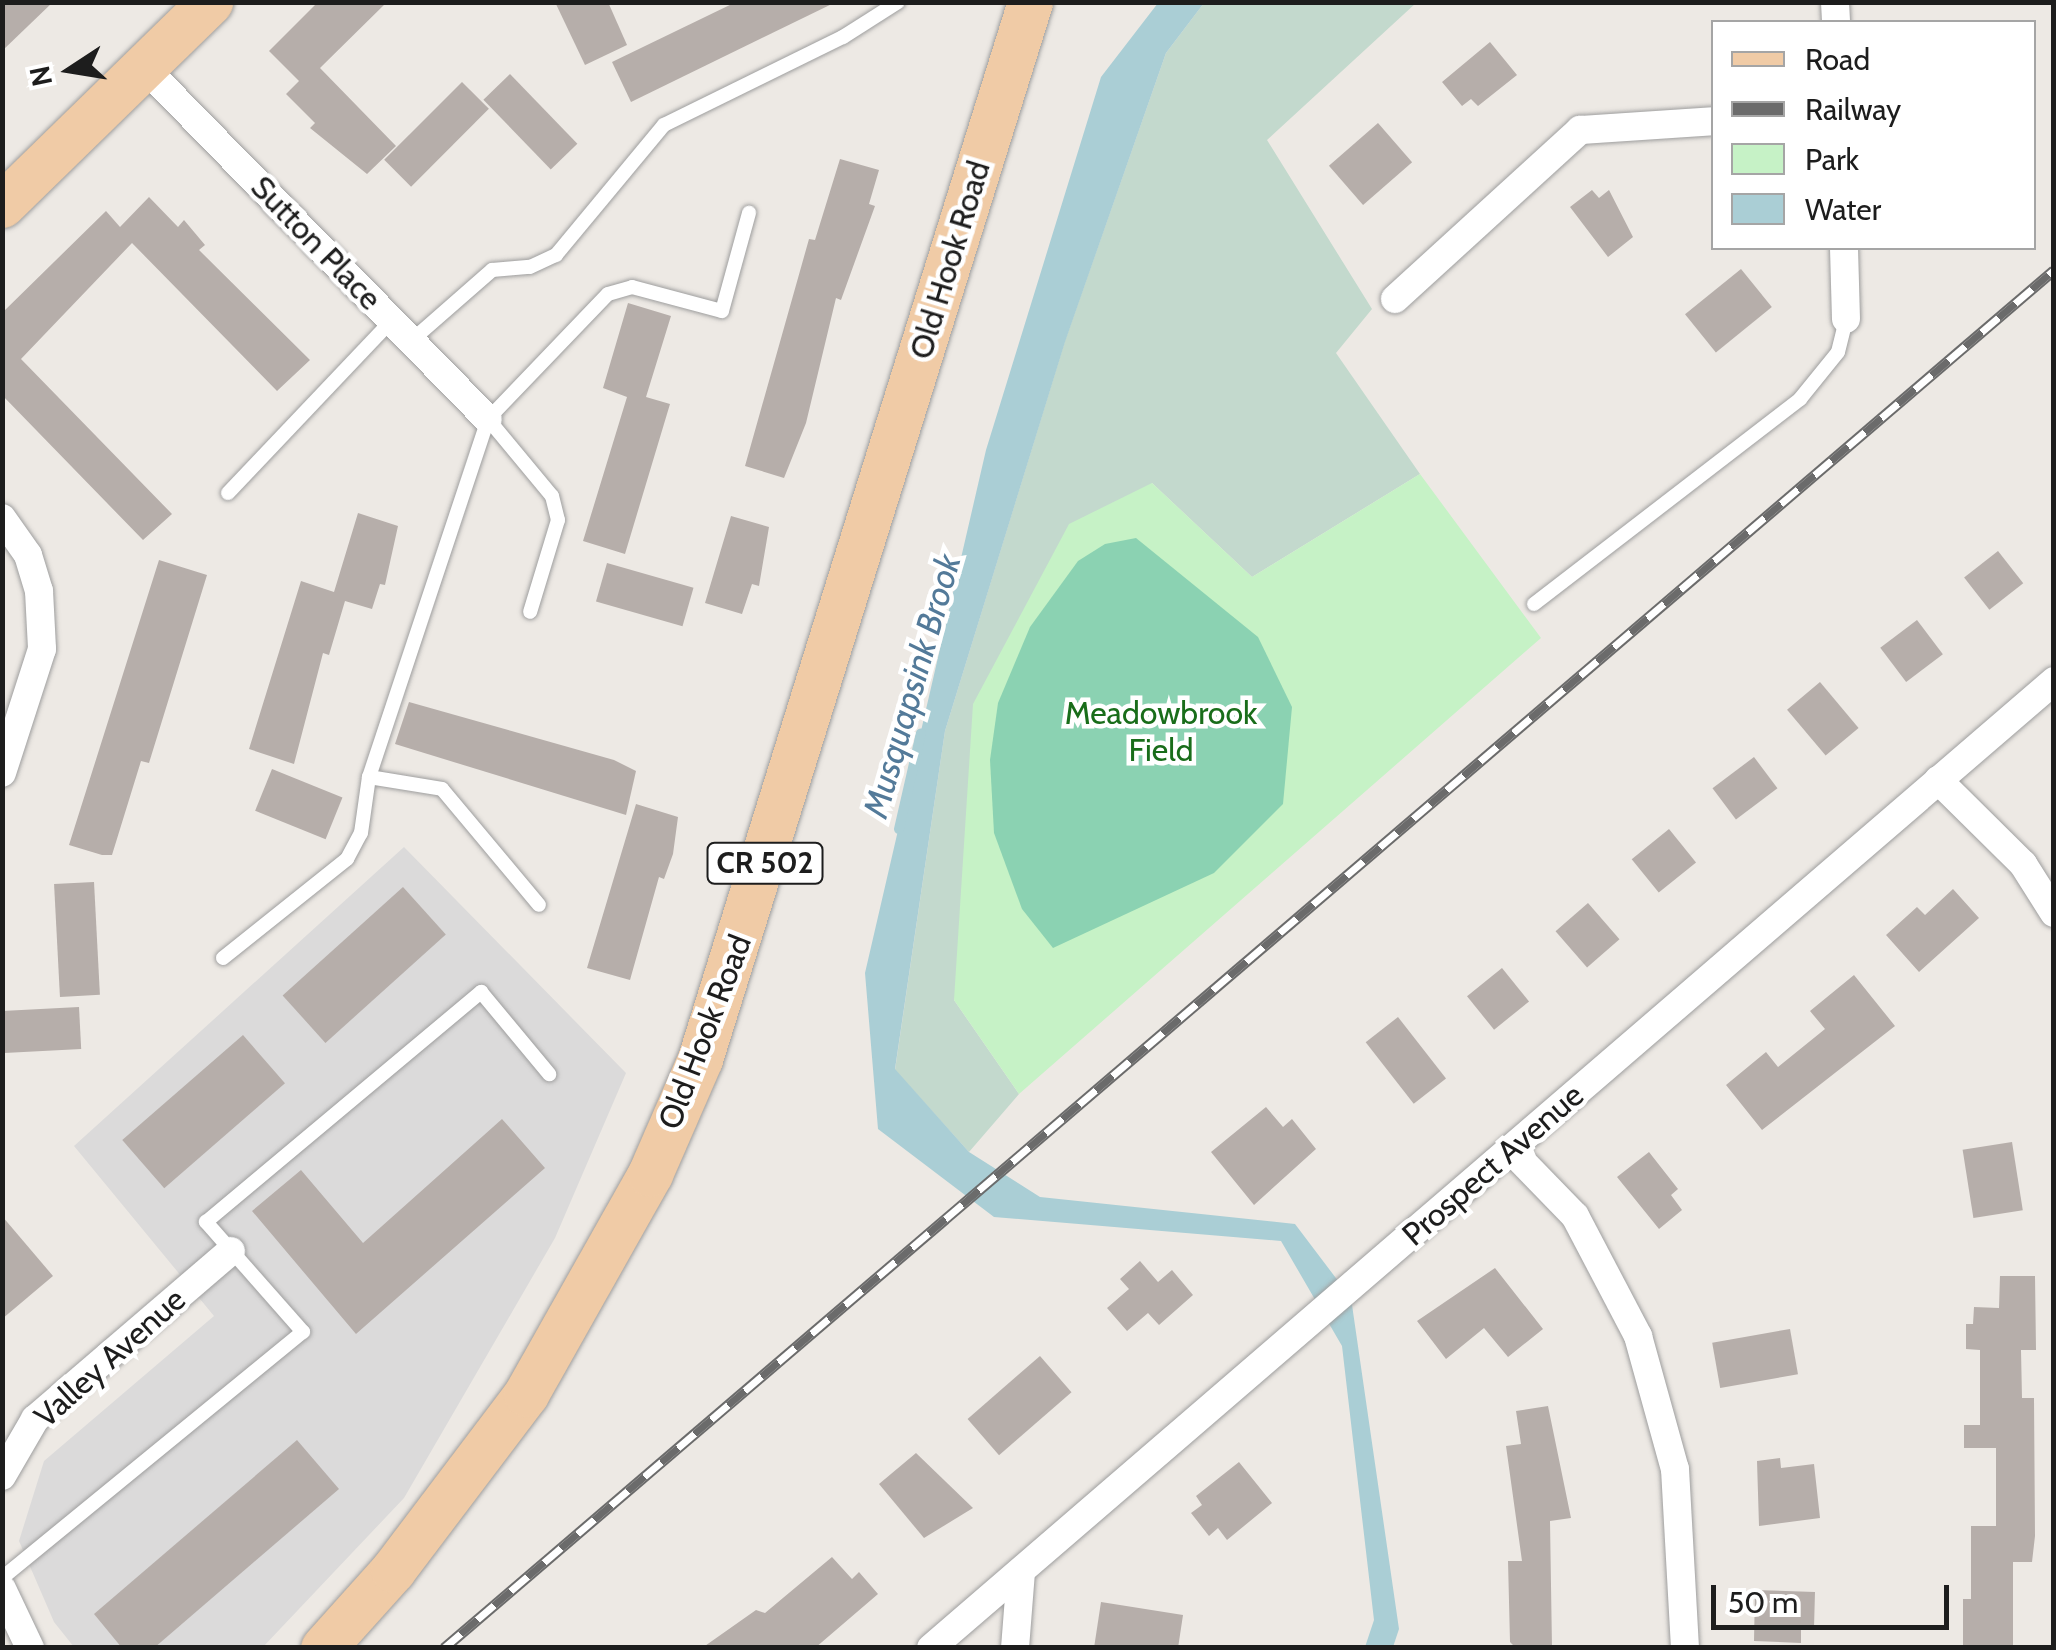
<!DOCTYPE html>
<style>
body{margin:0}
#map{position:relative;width:2056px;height:1650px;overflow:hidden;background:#ede9e4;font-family:Cabin,sans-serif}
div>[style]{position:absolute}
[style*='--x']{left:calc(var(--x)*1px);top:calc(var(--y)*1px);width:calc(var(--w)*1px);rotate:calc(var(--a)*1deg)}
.residential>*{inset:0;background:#dbdada}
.wetland>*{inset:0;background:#c3d9cd}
.park>*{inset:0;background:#c6f2c6}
.pitch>*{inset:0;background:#8bd2b2}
.water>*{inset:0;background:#aaced5}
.stream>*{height:10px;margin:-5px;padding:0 5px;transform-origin:5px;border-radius:5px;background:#aaced5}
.building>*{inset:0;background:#b6aeaa;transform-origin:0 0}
.roads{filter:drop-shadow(0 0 2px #9e9e9e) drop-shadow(0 0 2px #9e9e9e)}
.lane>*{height:14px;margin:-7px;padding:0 7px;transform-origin:7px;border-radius:7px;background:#fff}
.street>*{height:28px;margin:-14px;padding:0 14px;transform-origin:14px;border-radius:14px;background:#fff}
.primary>*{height:45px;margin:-22.5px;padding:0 22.5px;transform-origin:22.5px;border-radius:22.5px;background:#f0cba6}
.rail>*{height:11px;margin-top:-5.5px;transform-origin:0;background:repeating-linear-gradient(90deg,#fff 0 22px,#6b6b6b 0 44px);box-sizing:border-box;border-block:2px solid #6b6b6b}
span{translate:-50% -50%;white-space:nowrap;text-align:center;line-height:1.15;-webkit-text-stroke:9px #fff;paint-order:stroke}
.shield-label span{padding:2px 8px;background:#fff;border:2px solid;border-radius:8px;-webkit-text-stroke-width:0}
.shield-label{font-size:30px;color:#1d1d1d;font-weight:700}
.street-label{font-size:32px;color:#1d1d1d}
.park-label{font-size:32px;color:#196d1a}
.water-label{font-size:35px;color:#537a99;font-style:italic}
.frame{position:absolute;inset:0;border:5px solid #1d1d1d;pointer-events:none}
.legend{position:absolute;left:1711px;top:20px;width:325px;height:230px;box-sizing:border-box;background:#fff;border:2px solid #a5a5a5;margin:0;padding:12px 18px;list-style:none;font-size:30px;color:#1d1d1d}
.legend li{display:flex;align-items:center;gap:20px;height:50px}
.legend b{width:50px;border:2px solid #a5a5a5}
.north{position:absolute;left:20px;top:20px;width:100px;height:100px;-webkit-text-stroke:8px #fff;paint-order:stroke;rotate:258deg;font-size:28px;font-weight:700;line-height:40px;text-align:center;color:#1d1d1d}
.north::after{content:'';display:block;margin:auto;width:35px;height:45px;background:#1d1d1d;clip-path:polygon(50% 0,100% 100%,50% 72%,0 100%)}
.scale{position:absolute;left:1711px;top:1585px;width:238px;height:45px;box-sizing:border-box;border:5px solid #1d1d1d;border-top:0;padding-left:12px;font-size:30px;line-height:35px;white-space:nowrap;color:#1d1d1d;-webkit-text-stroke:8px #fff;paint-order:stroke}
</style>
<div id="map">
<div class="residential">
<i style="clip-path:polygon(404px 847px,626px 1073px,555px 1238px,404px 1498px,263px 1647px,74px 1647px,54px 1622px,19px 1541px,44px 1461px,214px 1316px,74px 1146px)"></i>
</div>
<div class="wetland">
<i style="clip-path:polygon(1204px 3px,1416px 3px,1267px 140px,1372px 309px,1336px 353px,1420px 474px,1252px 577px,1152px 483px,954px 1000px,1019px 1094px,969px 1152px,895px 1070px,945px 731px,1065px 341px,1166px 53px)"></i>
</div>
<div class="park">
<i style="clip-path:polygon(1420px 474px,1541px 638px,1019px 1094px,954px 1000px,973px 704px,1069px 524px,1152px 483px,1252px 577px)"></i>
</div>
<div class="pitch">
<i style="clip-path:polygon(1136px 538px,1258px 637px,1292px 707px,1283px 804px,1214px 873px,1053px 948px,1022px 909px,994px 833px,990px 760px,998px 703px,1030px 627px,1078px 561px,1105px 544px)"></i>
</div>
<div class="water">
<i style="clip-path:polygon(1158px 3px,1204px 3px,1166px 53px,1065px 342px,945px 731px,895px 1069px,969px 1152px,1040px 1197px,1295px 1224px,1351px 1298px,1399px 1629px,1393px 1647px,1365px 1647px,1374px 1620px,1342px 1346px,1281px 1241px,994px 1217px,878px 1129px,865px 973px,986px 450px,1101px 77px)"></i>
</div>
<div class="stream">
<i style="--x:899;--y:829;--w:98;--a:-77.1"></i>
</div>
<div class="building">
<i style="clip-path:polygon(2px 2px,53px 2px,2px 51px)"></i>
<i style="clip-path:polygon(318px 2px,387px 2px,320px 68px,396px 146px,367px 174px,310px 128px,315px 123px,286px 94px,299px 81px,269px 51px)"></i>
<i style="clip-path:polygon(555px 2px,608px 2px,627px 45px,585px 65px)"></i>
<i style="clip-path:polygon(736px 2px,836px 2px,631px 102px,612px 62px)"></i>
<i style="clip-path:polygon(1490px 42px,1517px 75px,1478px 106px,1471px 99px,1462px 106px,1442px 82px)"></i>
<i style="left:510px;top:74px;width:97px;height:37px;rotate:46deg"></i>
<i style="left:462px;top:82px;width:38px;height:110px;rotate:45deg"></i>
<i style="left:1378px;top:123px;width:52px;height:65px;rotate:49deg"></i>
<i style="clip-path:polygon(840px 159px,879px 170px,869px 204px,875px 206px,841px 300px,836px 298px,806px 423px,784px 478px,745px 466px,809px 239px,815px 240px)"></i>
<i style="clip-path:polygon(1592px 190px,1599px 198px,1609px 190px,1633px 237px,1608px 257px,1570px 207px)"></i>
<i style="clip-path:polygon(149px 197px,178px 227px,184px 220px,205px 245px,199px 250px,310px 360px,277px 391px,132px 243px,21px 359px,172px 514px,143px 540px,2px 395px,2px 313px,106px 211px,120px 227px)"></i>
<i style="left:1741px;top:269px;width:49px;height:72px;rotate:51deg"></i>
<i style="clip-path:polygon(628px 303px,671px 316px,646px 397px,670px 404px,625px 554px,583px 541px,627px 397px,603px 388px)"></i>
<i style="clip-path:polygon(358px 513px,398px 526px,385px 585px,380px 584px,372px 609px,345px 601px,329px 655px,323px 653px,294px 764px,249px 749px,301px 581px,334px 592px)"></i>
<i style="clip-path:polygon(731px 516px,769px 527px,759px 586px,752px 584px,742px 614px,705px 603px)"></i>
<i style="left:1998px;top:551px;width:41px;height:43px;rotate:52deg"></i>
<i style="clip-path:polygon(159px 560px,207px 575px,149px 763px,141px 761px,112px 855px,102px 855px,69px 845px)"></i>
<i style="left:607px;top:563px;width:90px;height:40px;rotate:16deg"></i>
<i style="left:1917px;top:620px;width:43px;height:46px;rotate:53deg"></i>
<i style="left:1820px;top:682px;width:60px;height:43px;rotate:50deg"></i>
<i style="clip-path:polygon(409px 702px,614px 760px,636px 771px,626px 815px,395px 744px)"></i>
<i style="left:1754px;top:757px;width:39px;height:52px;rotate:53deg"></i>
<i style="left:272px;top:769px;width:76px;height:45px;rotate:22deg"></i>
<i style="clip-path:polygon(636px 804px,678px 817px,673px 854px,664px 879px,659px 877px,630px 980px,587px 968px)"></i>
<i style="left:1669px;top:829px;width:43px;height:48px;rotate:51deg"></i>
<i style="left:94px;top:882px;width:113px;height:40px;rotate:87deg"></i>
<i style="left:403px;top:887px;width:64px;height:162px;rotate:48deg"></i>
<i style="clip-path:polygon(1953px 889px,1979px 918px,1919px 972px,1886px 935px,1917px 907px,1925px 915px)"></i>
<i style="left:1588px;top:903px;width:48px;height:43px;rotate:49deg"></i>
<i style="left:1502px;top:968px;width:43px;height:45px;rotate:51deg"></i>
<i style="clip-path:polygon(1854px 975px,1895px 1026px,1762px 1130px,1726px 1085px,1766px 1052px,1778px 1067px,1825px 1029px,1810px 1011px)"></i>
<i style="left:79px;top:1007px;width:42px;height:77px;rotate:87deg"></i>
<i style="left:1398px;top:1017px;width:78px;height:41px;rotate:52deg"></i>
<i style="left:243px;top:1035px;width:64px;height:160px;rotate:49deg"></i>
<i style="clip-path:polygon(1266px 1107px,1283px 1127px,1292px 1119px,1316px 1149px,1254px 1205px,1211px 1152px)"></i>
<i style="clip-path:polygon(502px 1119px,545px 1168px,356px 1334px,252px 1211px,301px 1170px,363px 1243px)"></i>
<i style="left:2012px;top:1142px;width:69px;height:50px;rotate:81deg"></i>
<i style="clip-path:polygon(1649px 1152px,1678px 1189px,1671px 1195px,1682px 1210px,1659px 1229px,1617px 1177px)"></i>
<i style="clip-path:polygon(2px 1216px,53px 1276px,2px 1319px)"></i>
<i style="clip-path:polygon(1140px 1261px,1158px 1282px,1172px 1270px,1193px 1295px,1159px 1325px,1148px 1313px,1127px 1331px,1107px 1308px,1129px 1289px,1120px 1279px)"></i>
<i style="clip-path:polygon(1495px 1268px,1543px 1329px,1508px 1357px,1484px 1328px,1446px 1359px,1417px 1321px)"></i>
<i style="clip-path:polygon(2000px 1276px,2035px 1276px,2036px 1350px,2021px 1350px,2022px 1398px,2034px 1398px,2035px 1536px,2032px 1562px,2013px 1562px,2013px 1648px,1963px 1648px,1963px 1599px,1971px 1599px,1971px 1526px,1996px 1526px,1996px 1448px,1964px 1448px,1964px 1425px,1980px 1425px,1980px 1350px,1966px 1349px,1966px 1324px,1973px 1324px,1974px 1307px,1999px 1308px)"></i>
<i style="left:1790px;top:1329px;width:46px;height:79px;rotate:80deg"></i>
<i style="left:1040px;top:1356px;width:48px;height:96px;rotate:49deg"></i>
<i style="clip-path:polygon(1548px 1406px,1571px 1518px,1550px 1521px,1552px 1648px,1516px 1648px,1510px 1642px,1508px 1561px,1522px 1561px,1506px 1446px,1521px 1444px,1516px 1411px)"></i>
<i style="clip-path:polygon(297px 1440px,339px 1489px,154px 1648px,122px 1648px,94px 1614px)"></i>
<i style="clip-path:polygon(916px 1453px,973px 1508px,924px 1538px,879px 1484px)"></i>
<i style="clip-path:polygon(1780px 1458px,1781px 1468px,1814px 1464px,1820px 1518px,1759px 1526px,1757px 1461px)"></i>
<i style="clip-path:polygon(1239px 1462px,1272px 1503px,1227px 1540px,1218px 1528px,1209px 1536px,1191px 1513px,1202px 1505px,1196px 1496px)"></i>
<i style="clip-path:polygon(832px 1557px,852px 1579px,859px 1572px,878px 1594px,815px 1648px,702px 1648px,756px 1610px,765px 1613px)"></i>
<i style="clip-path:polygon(1755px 1590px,1815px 1592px,1814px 1628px,1801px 1628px,1801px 1643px,1754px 1641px)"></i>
<i style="clip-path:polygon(1101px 1602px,1183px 1615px,1178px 1648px,1094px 1648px)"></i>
</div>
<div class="roads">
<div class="lane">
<i style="--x:411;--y:341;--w:108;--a:-41.2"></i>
<i style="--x:492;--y:270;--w:38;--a:-5"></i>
<i style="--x:530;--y:267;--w:29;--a:-25"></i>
<i style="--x:556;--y:255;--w:169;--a:-50.3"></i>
<i style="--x:664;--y:125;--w:199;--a:-26.2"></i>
<i style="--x:843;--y:37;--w:65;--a:-32.5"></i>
<i style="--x:488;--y:419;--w:100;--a:50.3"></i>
<i style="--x:552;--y:496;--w:25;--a:76"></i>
<i style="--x:558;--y:520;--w:96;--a:106.9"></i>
<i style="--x:228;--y:493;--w:237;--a:-46.5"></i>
<i style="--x:1534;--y:604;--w:336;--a:-37.6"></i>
<i style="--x:1800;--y:399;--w:60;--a:-51"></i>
<i style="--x:1838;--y:352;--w:34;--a:-76"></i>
<i style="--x:369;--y:777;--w:74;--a:9.3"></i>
<i style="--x:442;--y:789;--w:151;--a:50.1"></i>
<i style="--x:223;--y:958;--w:159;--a:-38.6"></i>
<i style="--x:347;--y:859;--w:30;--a:-62"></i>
<i style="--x:361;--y:833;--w:57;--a:-81.9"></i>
<i style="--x:369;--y:777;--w:377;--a:-71.6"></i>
<i style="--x:488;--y:419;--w:173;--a:-46.2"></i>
<i style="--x:608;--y:294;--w:25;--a:-16"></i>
<i style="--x:632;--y:287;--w:93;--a:14.9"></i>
<i style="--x:722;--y:311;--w:102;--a:-74.6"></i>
<i style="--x:2;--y:1578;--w:389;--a:-39.3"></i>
<i style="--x:303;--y:1332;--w:147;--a:-131.4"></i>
<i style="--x:206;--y:1222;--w:359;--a:-39.9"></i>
<i style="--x:481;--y:992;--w:107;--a:50.3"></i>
</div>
<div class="street">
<i style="--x:1835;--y:2;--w:20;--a:87"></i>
<i style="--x:144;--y:67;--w:492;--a:45.7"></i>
<i style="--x:1844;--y:248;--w:71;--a:88.4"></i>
<i style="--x:1395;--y:299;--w:251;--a:-42.4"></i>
<i style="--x:1580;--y:130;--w:134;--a:-3.8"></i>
<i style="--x:2;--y:518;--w:45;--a:54.9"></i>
<i style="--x:28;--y:555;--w:38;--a:73"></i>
<i style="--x:39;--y:591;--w:58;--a:87"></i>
<i style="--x:42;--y:649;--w:130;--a:107.9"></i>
<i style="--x:1938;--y:780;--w:120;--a:44.7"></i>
<i style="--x:2023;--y:864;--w:58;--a:57.7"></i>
<i style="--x:1510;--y:1149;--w:93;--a:45.9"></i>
<i style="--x:1575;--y:1216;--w:136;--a:62.3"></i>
<i style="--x:1638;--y:1336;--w:138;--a:74.5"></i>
<i style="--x:1675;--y:1469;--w:179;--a:86.8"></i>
<i style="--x:2;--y:1476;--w:66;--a:-59.9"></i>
<i style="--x:35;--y:1419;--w:258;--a:-40.6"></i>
<i style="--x:2;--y:1589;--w:65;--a:64.6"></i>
<i style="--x:931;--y:1648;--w:1482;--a:-40.73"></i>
<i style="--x:1015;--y:1648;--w:77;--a:-85.5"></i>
</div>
<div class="primary">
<i style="--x:2;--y:205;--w:291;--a:-44.3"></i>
<i style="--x:323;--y:1648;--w:105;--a:-48.1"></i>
<i style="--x:393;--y:1570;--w:221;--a:-52.9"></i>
<i style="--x:526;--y:1394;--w:253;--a:-60.6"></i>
<i style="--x:650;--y:1174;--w:125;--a:-66.5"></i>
<i style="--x:700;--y:1059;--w:1107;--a:-72.66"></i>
</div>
</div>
<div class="rail">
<i style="--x:444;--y:1648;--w:2119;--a:-40.56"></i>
</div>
<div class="shield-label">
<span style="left:765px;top:863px">CR 502</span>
</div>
<div class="street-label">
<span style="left:316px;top:243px;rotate:46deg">Sutton Place</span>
<span style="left:950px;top:260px;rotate:-73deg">Old Hook Road</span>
<span style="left:705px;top:1032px;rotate:-69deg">Old Hook Road</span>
<span style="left:1493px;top:1165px;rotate:-41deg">Prospect Avenue</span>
<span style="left:110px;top:1358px;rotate:-42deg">Valley Avenue</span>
</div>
<div class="park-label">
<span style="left:1161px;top:732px">Meadowbrook<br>Field</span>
</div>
<div class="water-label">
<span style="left:912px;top:686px;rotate:-74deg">Musquapsink Brook</span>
</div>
<div class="frame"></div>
<ul class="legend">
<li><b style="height:12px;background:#f0cba6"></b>Road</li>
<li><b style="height:12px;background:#6b6b6b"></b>Railway</li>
<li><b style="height:28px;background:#c6f2c6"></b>Park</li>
<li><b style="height:28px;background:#aaced5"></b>Water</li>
</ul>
<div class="north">N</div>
<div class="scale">50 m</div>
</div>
